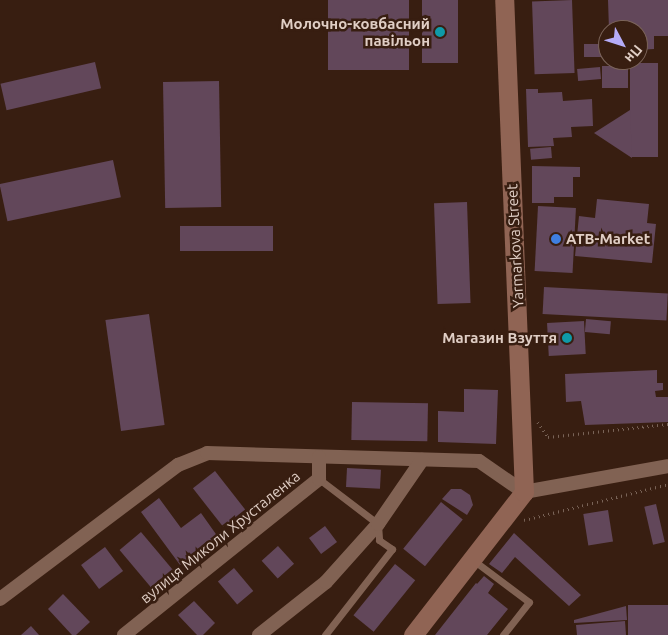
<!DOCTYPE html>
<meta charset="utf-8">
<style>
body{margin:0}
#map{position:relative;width:668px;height:635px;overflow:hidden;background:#381e11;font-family:Ubuntu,sans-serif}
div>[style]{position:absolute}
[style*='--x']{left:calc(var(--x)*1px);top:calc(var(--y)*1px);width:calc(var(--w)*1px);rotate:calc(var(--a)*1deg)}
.building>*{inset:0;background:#62475a;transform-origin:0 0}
.path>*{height:2.5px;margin-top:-1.25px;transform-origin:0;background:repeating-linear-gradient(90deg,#796357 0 1px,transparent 0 5px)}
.lane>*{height:7px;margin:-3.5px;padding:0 3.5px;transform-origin:3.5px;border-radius:3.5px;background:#816253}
.street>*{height:14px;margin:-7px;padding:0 7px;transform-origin:7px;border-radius:7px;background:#816253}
.secondary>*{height:19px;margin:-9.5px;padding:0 9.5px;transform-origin:9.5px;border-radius:9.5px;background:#906454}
.dots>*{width:14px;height:14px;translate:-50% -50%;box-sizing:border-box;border:2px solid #381e11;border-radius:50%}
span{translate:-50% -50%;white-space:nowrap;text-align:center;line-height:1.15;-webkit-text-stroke:5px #381e11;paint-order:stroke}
.poi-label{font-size:15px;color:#e0cec5;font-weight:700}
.right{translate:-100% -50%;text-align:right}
.left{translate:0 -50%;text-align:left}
.street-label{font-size:15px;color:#e0cec5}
.north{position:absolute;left:598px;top:20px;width:50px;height:50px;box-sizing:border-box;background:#381e11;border:1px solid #7b6459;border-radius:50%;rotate:130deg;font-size:14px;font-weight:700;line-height:20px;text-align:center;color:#e0cec5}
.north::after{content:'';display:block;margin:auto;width:18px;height:22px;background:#b5acf8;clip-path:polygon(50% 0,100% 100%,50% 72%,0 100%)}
</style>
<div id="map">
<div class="building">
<i style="left:328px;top:0;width:81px;height:70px"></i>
<i style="left:422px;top:0;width:36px;height:63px"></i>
<i style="left:572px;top:0;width:73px;height:40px;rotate:88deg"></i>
<i style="clip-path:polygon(608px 0,668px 0,668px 36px,654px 36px,654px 49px,638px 50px,638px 30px,609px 30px)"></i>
<i style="left:606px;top:44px;width:13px;height:22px;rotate:90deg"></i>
<i style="left:95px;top:62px;width:27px;height:97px;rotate:77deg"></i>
<i style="left:630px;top:63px;width:28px;height:94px"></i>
<i style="left:602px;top:66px;width:26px;height:22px"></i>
<i style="left:600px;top:67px;width:12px;height:23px;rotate:85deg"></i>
<i style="left:219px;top:81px;width:126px;height:56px;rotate:89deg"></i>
<i style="clip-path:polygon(526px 89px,538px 89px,538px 93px,562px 92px,563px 101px,592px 99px,593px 126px,571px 127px,572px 137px,553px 138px,554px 146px,528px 147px)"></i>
<i style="clip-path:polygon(630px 110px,632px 158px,594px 133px)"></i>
<i style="left:551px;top:147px;width:11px;height:21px;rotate:85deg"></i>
<i style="left:113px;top:160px;width:38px;height:116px;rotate:78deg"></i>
<i style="clip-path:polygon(532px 166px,580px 167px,580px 177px,573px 177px,573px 197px,554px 197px,554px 203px,532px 203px)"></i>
<i style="clip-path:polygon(597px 199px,649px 204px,647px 223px,656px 224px,652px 263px,575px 256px,579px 216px,595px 218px)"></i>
<i style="left:467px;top:202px;width:101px;height:33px;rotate:88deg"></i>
<i style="left:538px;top:206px;width:38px;height:65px;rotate:3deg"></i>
<i style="left:273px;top:226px;width:25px;height:93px;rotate:90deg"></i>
<i style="left:544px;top:287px;width:124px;height:27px;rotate:3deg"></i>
<i style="left:149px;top:314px;width:112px;height:44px;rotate:82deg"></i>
<i style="left:586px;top:319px;width:25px;height:13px;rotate:5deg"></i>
<i style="left:584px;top:321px;width:33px;height:37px;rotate:87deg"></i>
<i style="clip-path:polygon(657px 370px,657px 383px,663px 383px,663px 390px,655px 391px,656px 397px,668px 397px,668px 422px,585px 425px,581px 401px,566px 402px,565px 374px)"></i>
<i style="clip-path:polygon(464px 389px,498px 390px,496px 444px,438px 442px,438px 411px,464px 412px)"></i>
<i style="left:352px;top:402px;width:76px;height:38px;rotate:1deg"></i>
<i style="left:347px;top:468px;width:34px;height:19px;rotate:3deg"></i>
<i style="left:215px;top:471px;width:49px;height:28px;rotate:52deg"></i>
<i style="clip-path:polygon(451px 489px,461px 489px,470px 495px,473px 505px,467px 515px,442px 499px)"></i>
<i style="clip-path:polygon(159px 498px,181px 528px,201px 513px,218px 537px,180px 565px,141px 512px)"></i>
<i style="left:441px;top:502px;width:28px;height:60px;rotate:39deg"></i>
<i style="left:656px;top:504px;width:39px;height:12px;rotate:77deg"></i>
<i style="left:608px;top:510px;width:32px;height:25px;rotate:81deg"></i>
<i style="left:325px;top:526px;width:20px;height:20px;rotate:53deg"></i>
<i style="left:141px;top:532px;width:52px;height:28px;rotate:50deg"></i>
<i style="clip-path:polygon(514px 533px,581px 595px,569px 606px,515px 557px,502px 573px,489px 564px)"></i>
<i style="left:278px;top:546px;width:24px;height:22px;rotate:48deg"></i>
<i style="left:105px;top:547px;width:30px;height:30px;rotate:53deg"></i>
<i style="left:395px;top:564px;width:26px;height:66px;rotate:39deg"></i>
<i style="left:234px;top:568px;width:30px;height:21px;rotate:50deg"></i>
<i style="clip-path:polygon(484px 576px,494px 584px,488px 593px,508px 609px,487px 635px,435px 635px,476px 583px,486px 591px,477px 584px)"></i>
<i style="clip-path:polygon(63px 594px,90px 622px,76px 635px,72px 635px,48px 609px)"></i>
<i style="clip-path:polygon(194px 601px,215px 623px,203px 635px,197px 635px,178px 615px)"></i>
<i style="left:668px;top:605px;width:30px;height:40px;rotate:90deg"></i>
<i style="clip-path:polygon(626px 606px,627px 620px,574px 623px,574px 620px)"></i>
<i style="clip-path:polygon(625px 621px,626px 635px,577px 635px,576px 625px)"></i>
<i style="clip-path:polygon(31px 626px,39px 635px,21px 635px)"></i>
</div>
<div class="path">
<i style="--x:538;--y:422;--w:18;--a:56"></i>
<i style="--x:548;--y:437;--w:121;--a:-6.2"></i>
<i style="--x:524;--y:520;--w:148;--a:-14"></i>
</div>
<div class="lane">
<i style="--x:319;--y:479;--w:74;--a:37.3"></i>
<i style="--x:378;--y:524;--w:16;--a:86"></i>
<i style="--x:379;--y:540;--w:16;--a:35"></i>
<i style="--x:392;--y:549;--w:109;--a:127.9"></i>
<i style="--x:473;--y:560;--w:70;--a:36.9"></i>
<i style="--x:529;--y:602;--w:42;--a:128.2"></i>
</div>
<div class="street">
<i style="--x:0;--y:599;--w:223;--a:-37"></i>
<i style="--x:178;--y:465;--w:31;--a:-22"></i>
<i style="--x:207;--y:453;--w:272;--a:1.7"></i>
<i style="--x:479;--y:461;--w:55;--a:34.6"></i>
<i style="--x:524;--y:492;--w:146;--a:-10.2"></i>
<i style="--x:124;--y:635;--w:250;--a:-38.7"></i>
<i style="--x:319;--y:479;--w:22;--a:-90"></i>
<i style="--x:259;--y:635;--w:85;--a:-38.3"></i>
<i style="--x:326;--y:582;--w:78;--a:-48.1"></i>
<i style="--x:378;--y:524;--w:78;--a:-55.5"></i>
</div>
<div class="secondary">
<i style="--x:413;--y:635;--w:181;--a:-52.2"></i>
<i style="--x:524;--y:492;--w:492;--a:-92.3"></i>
</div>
<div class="dots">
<i style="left:440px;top:32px;background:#0f9aa8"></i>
<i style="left:556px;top:239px;background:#3f7fe0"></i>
<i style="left:567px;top:338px;background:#0f9aa8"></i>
</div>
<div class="poi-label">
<span class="right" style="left:430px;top:32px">Молочно-ковбасний<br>павільон</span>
<span class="left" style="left:566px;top:239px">ATB-Market</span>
<span class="right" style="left:557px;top:338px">Магазин Взуття</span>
</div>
<div class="street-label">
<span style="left:515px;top:246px;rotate:-93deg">Yarmarkova Street</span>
<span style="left:220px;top:537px;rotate:-39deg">вулиця Миколи Хрусталенка</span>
</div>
<div class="north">Пн</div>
</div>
